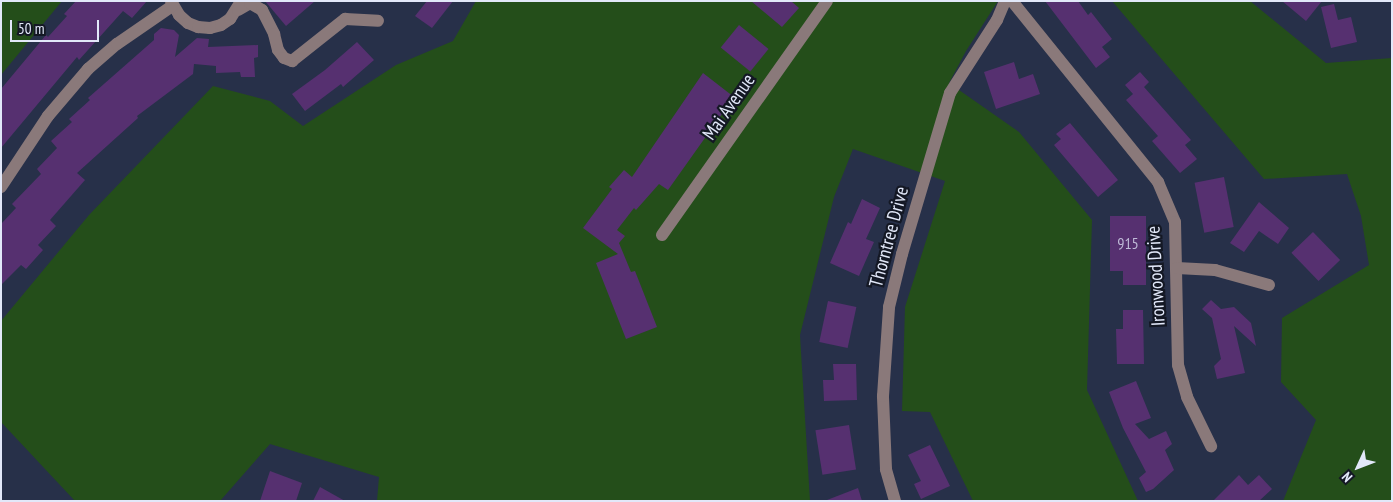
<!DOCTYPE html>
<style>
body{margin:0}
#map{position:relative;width:1393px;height:502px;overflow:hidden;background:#273049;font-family:"PT Sans Narrow",sans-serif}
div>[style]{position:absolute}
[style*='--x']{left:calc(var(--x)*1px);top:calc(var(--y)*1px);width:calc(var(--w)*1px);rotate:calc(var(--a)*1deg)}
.green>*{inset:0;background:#244e1a}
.building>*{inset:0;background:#563070;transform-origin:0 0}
.minor>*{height:12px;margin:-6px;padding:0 6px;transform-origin:6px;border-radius:6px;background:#8a797a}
span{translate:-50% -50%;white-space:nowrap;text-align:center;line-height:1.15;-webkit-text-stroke:4.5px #141824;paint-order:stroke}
.number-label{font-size:16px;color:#bfbad7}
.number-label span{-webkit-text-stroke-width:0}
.street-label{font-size:19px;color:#e2e8f9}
.frame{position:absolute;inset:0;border:2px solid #e2e8f9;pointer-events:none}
.north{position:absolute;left:1333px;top:442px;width:50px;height:50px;-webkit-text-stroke:4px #141824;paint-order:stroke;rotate:227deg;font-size:14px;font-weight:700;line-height:20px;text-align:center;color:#e2e8f9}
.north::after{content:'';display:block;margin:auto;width:18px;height:22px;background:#e2e8f9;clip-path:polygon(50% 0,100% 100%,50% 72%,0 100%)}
.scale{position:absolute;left:10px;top:20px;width:89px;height:22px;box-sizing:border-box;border:2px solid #e2e8f9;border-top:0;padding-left:6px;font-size:15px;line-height:18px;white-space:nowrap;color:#e2e8f9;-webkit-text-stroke:4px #141824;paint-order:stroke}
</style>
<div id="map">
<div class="green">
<i style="clip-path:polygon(1px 1px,62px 1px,1px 75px)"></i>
<i style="clip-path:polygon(476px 1px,998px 1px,966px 51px,949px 83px,1019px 132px,1092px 220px,1087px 390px,1138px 501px,973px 501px,930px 412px,902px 411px,905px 307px,945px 181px,853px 149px,834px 197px,800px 335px,810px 501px,377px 501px,379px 477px,270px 444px,220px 501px,75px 501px,1px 422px,1px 321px,89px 215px,213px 86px,270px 101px,303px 126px,396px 65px,453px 41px)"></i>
<i style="clip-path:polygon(1112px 1px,1250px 1px,1326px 63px,1392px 58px,1392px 501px,1283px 501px,1316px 420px,1281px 382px,1282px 318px,1369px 265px,1361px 216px,1347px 174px,1264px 179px)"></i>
</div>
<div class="building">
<i style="clip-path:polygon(76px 1px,147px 1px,132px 18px,123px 11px,79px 60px,77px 57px,1px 148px,1px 89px,46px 35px,48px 37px,67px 16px,64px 14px)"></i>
<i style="clip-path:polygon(265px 1px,315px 1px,286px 26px)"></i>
<i style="clip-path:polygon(427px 1px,453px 1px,432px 28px,415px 16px)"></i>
<i style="clip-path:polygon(751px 1px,791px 1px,799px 8px,782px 27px)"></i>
<i style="clip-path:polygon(1045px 1px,1078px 1px,1088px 15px,1091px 12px,1112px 39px,1102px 47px,1110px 57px,1096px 68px)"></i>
<i style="clip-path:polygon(1282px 1px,1322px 1px,1306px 21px)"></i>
<i style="clip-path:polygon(1334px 4px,1338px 20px,1351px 17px,1357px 42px,1331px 48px,1321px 7px)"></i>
<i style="left:739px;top:25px;width:38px;height:29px;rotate:39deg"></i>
<i style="clip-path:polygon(161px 28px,174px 30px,179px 35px,175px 57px,197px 38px,209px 39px,208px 47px,258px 45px,258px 57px,254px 58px,255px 77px,241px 77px,240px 72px,216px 73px,216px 66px,194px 64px,193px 74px,137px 116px,138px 118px,77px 173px,85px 180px,50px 220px,56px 226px,38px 245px,43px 250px,26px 269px,21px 265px,1px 285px,1px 224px,16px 208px,12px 204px,41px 174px,37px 169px,57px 148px,51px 141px,72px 122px,69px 119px,90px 100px,88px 98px,154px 40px,154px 34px)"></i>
<i style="clip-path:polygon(357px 42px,374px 60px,343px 87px,341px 84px,305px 111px,292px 94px,325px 70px)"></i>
<i style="clip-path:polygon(1014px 62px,1019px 79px,1033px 74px,1040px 94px,996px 109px,984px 72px)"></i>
<i style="clip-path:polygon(1140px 72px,1149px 82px,1144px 87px,1191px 140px,1185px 145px,1197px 159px,1180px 173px,1152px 141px,1158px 136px,1126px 100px,1133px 94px,1125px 85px)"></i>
<i style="clip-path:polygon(703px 73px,734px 97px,668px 190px,659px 184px,636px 210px,634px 208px,617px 230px,625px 236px,619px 243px,631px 272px,635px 271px,657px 327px,626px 339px,596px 263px,618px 254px,583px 228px,612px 189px,609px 187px,624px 170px,632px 177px)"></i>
<i style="clip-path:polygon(1070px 123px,1118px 180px,1098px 197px,1054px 145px,1061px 139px,1056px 134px)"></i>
<i style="left:1224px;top:177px;width:51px;height:30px;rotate:79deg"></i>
<i style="clip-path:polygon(862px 199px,880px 208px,866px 239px,874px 242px,859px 276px,830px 263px,848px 222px,851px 224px)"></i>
<i style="clip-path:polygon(1259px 202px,1289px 228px,1278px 244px,1259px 231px,1244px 252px,1230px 243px)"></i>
<i style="clip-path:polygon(1110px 216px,1146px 216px,1146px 285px,1123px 285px,1123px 271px,1110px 271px)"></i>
<i style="left:1313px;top:232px;width:39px;height:30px;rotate:46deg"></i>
<i style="clip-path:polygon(1211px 300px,1221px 309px,1234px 307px,1251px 323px,1256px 346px,1234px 326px,1245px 373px,1217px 379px,1214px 366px,1221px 359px,1212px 318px,1202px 309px)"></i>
<i style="left:828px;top:301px;width:29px;height:42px;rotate:12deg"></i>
<i style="clip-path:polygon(1123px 310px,1143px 310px,1144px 364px,1117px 364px,1116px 329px,1123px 329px)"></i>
<i style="clip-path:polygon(833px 364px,856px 364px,857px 400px,824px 401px,823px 380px,834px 380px)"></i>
<i style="clip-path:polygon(1136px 381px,1151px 418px,1135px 424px,1149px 439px,1166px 431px,1172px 444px,1165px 450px,1174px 470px,1153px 489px,1146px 492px,1139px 478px,1146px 472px,1123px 428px,1109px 392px)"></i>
<i style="left:849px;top:425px;width:45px;height:34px;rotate:81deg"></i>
<i style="clip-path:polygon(930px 445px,950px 486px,921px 499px,914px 484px,921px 481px,908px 455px)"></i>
<i style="clip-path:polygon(270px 471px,302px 483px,296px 501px,260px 501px)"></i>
<i style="clip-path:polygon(1239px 475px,1248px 485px,1259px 475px,1272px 489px,1259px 501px,1213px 501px)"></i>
<i style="clip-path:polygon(320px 487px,345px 501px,313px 501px)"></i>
<i style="clip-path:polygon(858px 488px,862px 501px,827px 501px,827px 500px)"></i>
</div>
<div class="minor">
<i style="--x:171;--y:1;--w:16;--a:60"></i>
<i style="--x:179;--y:15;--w:12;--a:42"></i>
<i style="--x:188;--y:23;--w:11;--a:22"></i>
<i style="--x:198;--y:27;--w:12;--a:5"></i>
<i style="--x:210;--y:28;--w:11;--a:-15"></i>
<i style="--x:221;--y:25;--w:11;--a:-34"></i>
<i style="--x:230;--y:19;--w:19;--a:-58"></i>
<i style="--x:1012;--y:1;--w:233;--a:51.1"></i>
<i style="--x:1158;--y:182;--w:43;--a:67"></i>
<i style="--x:1175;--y:222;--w:143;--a:88.8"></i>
<i style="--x:1178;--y:365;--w:33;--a:74"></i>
<i style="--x:1187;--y:397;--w:55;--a:63.9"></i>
<i style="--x:238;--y:10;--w:14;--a:-30"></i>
<i style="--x:250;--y:3;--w:14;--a:30"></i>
<i style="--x:262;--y:10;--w:27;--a:63"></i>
<i style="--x:274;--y:34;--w:16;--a:76"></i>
<i style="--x:278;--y:50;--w:10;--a:53"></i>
<i style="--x:284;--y:58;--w:9;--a:21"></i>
<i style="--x:292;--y:61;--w:68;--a:-38.4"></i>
<i style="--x:345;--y:19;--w:33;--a:3"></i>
<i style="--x:1;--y:187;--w:85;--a:-56.5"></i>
<i style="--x:48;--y:116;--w:62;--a:-49.6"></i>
<i style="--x:88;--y:69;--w:38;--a:-41"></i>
<i style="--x:117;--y:44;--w:67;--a:-34.6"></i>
<i style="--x:662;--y:235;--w:286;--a:-54.8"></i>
<i style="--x:1177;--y:268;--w:38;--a:3"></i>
<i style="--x:1215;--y:270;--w:56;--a:15.5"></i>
<i style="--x:895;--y:501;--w:33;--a:-106"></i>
<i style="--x:886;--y:469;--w:73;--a:-92.4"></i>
<i style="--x:883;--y:396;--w:89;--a:-86.1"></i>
<i style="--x:889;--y:307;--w:55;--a:-76.2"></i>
<i style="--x:902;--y:254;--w:168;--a:-73.4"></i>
<i style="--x:950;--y:93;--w:87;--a:-57.2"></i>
<i style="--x:997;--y:20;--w:21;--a:-67"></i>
</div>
<div class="number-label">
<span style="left:1128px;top:243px">915</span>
</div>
<div class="street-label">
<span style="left:729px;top:107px;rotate:-55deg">Mai Avenue</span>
<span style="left:889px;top:237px;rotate:-75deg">Thorntree Drive</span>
<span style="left:1156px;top:276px;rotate:-93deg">Ironwood Drive</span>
</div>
<div class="frame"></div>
<div class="north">N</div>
<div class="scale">50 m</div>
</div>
